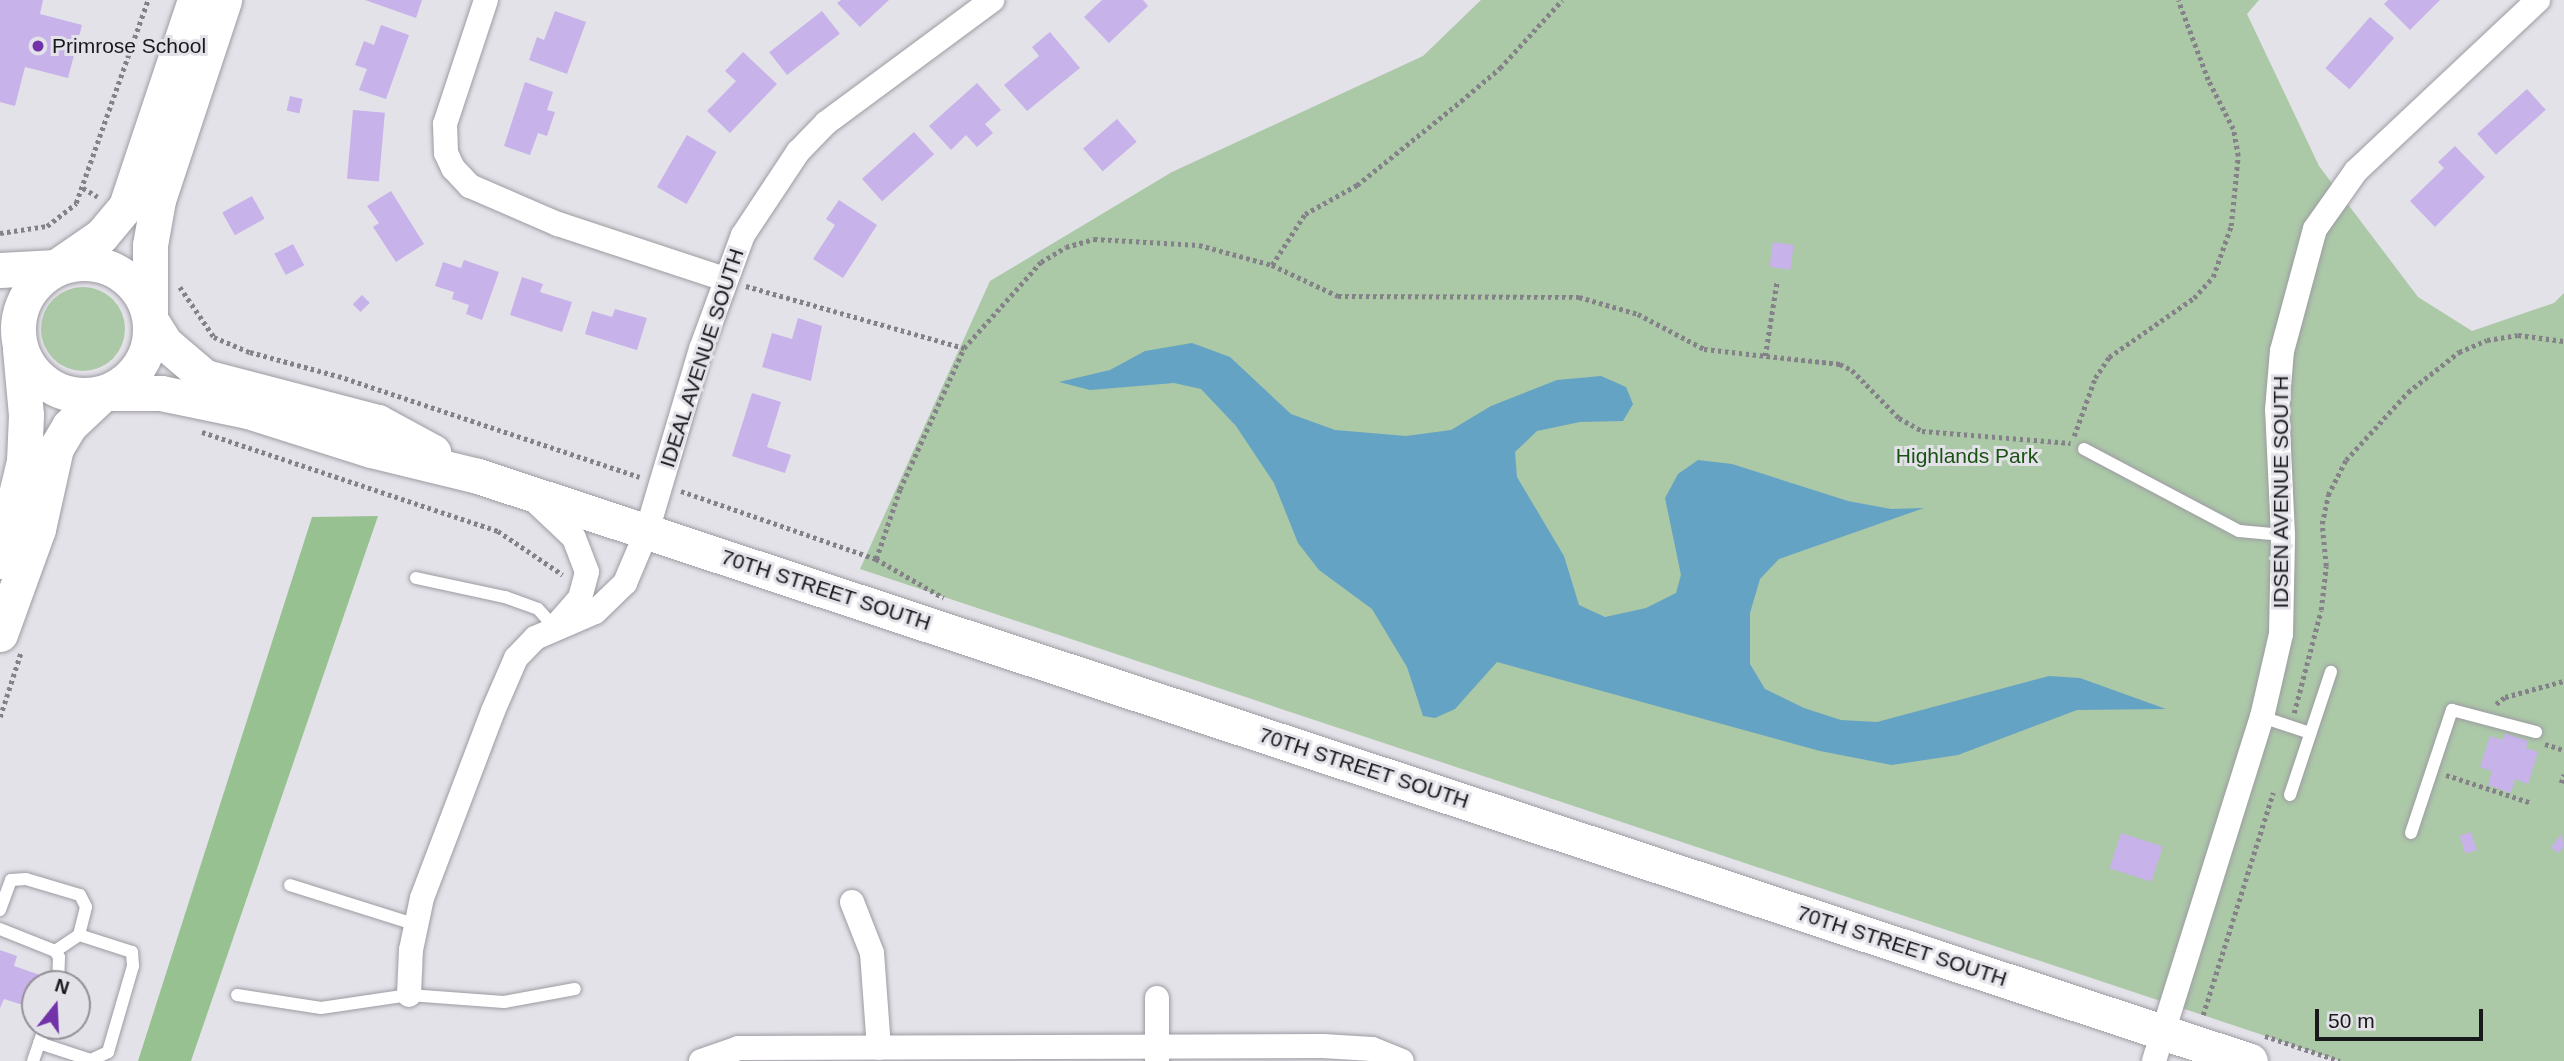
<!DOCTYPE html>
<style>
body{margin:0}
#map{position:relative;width:2564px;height:1061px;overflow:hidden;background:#e4e2e9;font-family:Helvetica,sans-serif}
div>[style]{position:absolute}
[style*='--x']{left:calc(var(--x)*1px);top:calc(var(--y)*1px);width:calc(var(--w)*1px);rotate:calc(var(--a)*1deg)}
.green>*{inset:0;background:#abc8a7}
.round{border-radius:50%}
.forest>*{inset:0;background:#97c191}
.water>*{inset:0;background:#65a3c4}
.building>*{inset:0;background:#c7b2e9;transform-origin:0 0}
.path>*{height:4.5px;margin-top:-2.25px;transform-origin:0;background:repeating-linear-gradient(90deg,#848288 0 3.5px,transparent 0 7px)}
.roads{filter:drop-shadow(0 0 2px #9d9ba2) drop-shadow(0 0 2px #9d9ba2)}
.lane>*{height:12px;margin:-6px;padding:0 6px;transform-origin:6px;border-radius:6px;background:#fff}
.street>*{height:24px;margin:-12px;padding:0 12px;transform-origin:12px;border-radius:12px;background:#fff}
.secondary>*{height:35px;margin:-17.5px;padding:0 17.5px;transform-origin:17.5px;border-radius:17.5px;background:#fff}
.secondary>.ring{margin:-17.5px;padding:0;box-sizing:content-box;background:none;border:35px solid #fff;border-radius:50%}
.dots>*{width:19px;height:19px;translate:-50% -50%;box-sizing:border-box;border:4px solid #e4e2e9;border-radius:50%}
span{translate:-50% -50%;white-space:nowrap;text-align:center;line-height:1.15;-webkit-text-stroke:6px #e4e2e9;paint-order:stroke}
.poi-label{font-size:21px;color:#19181b}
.left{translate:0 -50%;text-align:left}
.street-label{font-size:21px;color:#19181b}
.park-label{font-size:21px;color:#1a5213}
.north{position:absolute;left:21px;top:970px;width:70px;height:70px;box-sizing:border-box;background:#e4e2e9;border:2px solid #939197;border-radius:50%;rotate:18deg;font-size:19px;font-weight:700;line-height:28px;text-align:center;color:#19181b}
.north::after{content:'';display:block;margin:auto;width:24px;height:32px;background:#7233a8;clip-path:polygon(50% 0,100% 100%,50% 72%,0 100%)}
.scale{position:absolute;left:2315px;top:1009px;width:168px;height:32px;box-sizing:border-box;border:4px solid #19181b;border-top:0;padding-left:9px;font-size:21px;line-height:24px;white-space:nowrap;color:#19181b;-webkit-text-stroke:5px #e4e2e9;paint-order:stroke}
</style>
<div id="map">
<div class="green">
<i style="clip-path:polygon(1481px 0,2259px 0,2247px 14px,2319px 166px,2418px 297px,2472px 331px,2554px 303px,2564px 293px,2564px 1061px,2341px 1061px,860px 569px,990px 281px,1172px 172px,1423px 56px)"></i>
<i class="round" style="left:41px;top:287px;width:84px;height:84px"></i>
</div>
<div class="forest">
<i style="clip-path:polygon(378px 516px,191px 1061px,138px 1061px,312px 517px)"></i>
</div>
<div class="water">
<i style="clip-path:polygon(1192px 343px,1230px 357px,1291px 414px,1335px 430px,1406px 436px,1451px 430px,1491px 406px,1557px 380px,1601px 376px,1626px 387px,1633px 404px,1623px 421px,1580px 422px,1537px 431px,1515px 452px,1517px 477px,1564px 556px,1579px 605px,1605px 617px,1646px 608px,1676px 593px,1681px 575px,1665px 498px,1678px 474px,1698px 460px,1732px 464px,1848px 501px,1891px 509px,1924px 508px,1779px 559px,1760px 579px,1750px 613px,1750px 664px,1765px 689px,1804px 708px,1841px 720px,1877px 722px,2049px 676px,2080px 678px,2166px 709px,2077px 710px,1958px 755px,1892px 765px,1820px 751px,1497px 662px,1455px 709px,1435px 718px,1423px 716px,1407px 667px,1372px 609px,1319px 570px,1298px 543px,1274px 483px,1236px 426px,1201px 389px,1174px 383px,1090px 390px,1059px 382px,1110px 370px,1145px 351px)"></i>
</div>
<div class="building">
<i style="clip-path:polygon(0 0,43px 0,40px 14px,82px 25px,68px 78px,25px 67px,15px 106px,0 102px)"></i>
<i style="clip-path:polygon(365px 0,422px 0,416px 18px)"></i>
<i style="clip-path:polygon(841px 0,889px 0,860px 27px,837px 3px)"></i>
<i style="clip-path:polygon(1102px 0,1143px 0,1148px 6px,1109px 43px,1084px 17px)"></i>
<i style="clip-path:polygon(2388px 0,2440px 0,2410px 30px,2384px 4px)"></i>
<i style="clip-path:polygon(555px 11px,586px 22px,567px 74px,529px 60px,537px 37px,544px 40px)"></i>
<i style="left:822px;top:11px;width:29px;height:67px;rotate:52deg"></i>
<i style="left:2370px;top:17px;width:32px;height:68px;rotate:41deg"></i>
<i style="clip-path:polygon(381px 25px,409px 35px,386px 99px,359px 90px,367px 69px,355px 65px,364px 41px,374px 45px)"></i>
<i style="clip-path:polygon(1050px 32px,1080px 68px,1027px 111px,1004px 85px,1039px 56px,1032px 47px)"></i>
<i style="clip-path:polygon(743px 52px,777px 84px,730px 133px,707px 111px,736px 81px,725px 71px)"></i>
<i style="clip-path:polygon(525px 82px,553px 92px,547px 110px,555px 112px,547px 136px,538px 133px,530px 155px,504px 146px)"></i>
<i style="clip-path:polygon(977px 83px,1001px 110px,985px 124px,993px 133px,977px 147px,966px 135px,951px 150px,929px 126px)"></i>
<i style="left:2527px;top:89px;width:28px;height:67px;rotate:48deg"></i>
<i style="left:290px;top:96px;width:13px;height:15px;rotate:13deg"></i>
<i style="left:353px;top:110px;width:32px;height:69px;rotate:5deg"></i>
<i style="left:1117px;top:119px;width:30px;height:45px;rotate:49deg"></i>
<i style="left:914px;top:132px;width:30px;height:70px;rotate:48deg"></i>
<i style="left:687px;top:135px;width:34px;height:60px;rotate:30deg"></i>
<i style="clip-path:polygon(2455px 146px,2485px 177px,2435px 227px,2410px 201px,2444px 168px,2438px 162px)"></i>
<i style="clip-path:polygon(391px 191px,424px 244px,396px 262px,373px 227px,379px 223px,367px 206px)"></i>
<i style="left:252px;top:196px;width:26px;height:34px;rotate:61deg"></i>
<i style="clip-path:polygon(839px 200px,877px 225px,843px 278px,813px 259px,835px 225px,826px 219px)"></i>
<i style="left:1773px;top:242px;width:21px;height:25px;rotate:8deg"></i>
<i style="left:293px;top:244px;width:24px;height:21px;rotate:62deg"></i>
<i style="clip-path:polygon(464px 260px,499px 272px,482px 320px,466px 314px,469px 305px,452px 299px,454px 292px,435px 286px,443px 262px,461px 268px)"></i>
<i style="clip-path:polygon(522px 277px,543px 284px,540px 292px,572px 302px,562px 332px,510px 315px)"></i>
<i style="left:362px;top:295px;width:11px;height:13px;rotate:45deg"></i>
<i style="clip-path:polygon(615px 309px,647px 318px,637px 350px,585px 334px,592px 311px,612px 317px)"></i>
<i style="clip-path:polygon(798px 318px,822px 326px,811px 381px,762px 367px,772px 333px,792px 339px)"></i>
<i style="clip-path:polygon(752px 393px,781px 402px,767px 447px,791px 455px,785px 473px,732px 456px)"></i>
<i style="clip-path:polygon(2505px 733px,2528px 741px,2526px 748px,2538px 752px,2528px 784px,2515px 779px,2511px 793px,2488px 785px,2492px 771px,2480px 767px,2490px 736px,2503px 740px)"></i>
<i style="left:2471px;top:832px;width:19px;height:12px;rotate:72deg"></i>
<i style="left:2121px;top:833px;width:44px;height:37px;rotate:18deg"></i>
<i style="clip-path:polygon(2561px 834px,2564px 846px,2559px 853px,2551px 848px)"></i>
<i style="clip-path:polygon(0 950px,17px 956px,14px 966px,40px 975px,29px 1007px,4px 999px,0 1008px)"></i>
</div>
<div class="path">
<i style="--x:83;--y:188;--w:17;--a:31"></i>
<i style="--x:0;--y:233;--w:48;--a:-8.5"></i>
<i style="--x:47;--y:226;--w:37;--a:-38"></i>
<i style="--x:76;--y:203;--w:215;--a:-70.5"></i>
<i style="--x:1272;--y:265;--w:61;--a:-57.1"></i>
<i style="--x:1305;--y:214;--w:60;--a:-29.1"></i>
<i style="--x:1357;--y:185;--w:134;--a:-38.9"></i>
<i style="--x:1461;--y:101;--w:51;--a:-40.2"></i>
<i style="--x:1500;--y:68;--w:92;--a:-47.6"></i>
<i style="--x:746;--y:286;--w:227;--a:15.9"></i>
<i style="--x:180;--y:287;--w:60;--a:55.8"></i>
<i style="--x:214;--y:337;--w:39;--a:23"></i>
<i style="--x:250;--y:352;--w:91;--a:15.3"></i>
<i style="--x:338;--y:376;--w:318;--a:18.5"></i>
<i style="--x:1765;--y:356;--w:76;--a:-80.9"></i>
<i style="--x:202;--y:432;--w:312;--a:18.5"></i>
<i style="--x:498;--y:531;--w:78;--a:34.1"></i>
<i style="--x:2074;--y:436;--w:62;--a:-70.1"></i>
<i style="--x:2095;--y:378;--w:25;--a:-56"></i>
<i style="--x:2109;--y:357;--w:103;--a:-34.8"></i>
<i style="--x:2194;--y:298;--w:28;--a:-48"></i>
<i style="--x:2213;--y:277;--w:54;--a:-70.6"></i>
<i style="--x:2231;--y:226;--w:70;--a:-84.3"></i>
<i style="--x:2238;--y:156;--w:27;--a:-100"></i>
<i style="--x:2233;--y:129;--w:55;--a:-117"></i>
<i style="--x:2208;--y:80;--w:85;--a:-110.6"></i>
<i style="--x:681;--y:491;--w:207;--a:19.2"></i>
<i style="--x:876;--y:559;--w:78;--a:29.8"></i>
<i style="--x:876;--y:559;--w:74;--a:-71.1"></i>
<i style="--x:900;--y:489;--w:155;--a:-65.6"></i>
<i style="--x:964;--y:348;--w:115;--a:-48.2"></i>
<i style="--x:1041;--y:262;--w:29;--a:-31"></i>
<i style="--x:1066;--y:247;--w:29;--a:-16"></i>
<i style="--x:1094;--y:239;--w:105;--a:3.3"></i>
<i style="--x:1199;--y:245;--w:76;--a:15.3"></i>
<i style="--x:1272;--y:265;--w:73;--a:25.2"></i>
<i style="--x:1338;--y:296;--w:241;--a:0.2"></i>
<i style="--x:1579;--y:297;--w:61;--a:16.1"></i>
<i style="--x:1638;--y:314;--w:75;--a:27.9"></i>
<i style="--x:1704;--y:349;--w:137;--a:6.3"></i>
<i style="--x:1840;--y:364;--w:13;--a:27"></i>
<i style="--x:1852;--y:370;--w:67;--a:45.6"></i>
<i style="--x:1899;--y:418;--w:26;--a:29"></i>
<i style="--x:1922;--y:431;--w:149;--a:4.6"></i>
<i style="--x:2496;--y:704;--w:11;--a:-38"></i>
<i style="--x:2505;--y:697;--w:61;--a:-15.2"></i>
<i style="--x:2294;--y:713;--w:106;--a:-75.3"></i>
<i style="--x:2321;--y:610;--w:44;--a:-83.5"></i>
<i style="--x:2326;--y:566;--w:42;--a:-95.4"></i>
<i style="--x:2322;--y:524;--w:30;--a:-78"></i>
<i style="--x:2328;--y:495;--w:39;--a:-63"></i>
<i style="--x:2346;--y:460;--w:92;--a:-47.6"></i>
<i style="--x:2408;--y:392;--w:65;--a:-38.1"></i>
<i style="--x:2459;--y:352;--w:30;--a:-23"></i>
<i style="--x:2487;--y:340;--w:31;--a:-9"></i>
<i style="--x:2518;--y:335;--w:46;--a:7.4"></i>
<i style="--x:0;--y:717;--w:68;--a:-72.1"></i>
<i style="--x:2545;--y:744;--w:20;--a:18"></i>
<i style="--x:2446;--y:775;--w:90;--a:18"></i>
<i style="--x:2561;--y:783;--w:9;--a:-72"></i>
<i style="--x:2203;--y:1015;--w:233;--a:-72.5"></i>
<i style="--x:2265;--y:1036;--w:79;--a:18.4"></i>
</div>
<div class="roads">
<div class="lane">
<i style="--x:2084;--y:449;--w:175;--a:27.9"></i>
<i style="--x:2239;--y:531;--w:44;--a:5.2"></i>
<i style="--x:416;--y:578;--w:91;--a:12.1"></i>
<i style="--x:505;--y:597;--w:35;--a:20"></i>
<i style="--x:538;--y:609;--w:25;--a:48"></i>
<i style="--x:2262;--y:717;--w:51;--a:18.4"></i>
<i style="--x:2290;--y:795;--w:130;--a:-71.6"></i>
<i style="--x:2411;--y:833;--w:130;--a:-71.6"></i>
<i style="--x:2452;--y:710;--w:87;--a:14.7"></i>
<i style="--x:290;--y:885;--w:133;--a:17.5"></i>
<i style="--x:0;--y:910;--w:32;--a:-70"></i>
<i style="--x:11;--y:880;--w:15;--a:-4"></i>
<i style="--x:26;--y:879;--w:56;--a:16.5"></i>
<i style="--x:80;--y:895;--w:13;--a:63"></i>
<i style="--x:86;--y:907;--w:29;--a:104"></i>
<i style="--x:0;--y:929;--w:59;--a:21.8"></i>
<i style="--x:55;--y:951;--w:7;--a:56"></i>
<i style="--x:59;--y:957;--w:27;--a:92"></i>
<i style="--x:237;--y:995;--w:85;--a:8.8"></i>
<i style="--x:321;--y:1008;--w:89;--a:-8.4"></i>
<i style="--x:409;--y:995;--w:95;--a:4.2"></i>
<i style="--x:504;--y:1002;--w:72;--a:-10.4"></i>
<i style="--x:39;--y:1043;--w:55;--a:18.1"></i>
<i style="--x:91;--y:1060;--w:19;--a:-25"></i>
<i style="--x:108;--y:1052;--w:90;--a:-73.8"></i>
<i style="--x:133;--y:966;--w:14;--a:-94"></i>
<i style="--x:132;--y:952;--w:56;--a:-162.2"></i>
<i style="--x:79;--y:935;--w:29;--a:146"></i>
<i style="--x:33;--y:1061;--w:37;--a:-71"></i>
</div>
<div class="street">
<i style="--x:486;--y:0;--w:131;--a:108.3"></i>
<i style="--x:445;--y:124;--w:29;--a:88"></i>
<i style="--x:446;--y:153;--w:17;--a:65"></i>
<i style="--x:453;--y:168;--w:25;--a:47"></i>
<i style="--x:470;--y:186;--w:96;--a:23.4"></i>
<i style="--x:558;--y:224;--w:175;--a:18.3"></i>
<i style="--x:534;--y:500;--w:55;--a:43.5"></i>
<i style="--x:574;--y:538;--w:36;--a:69"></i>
<i style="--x:587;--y:572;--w:27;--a:105"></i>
<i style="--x:580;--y:598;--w:37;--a:131"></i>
<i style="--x:852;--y:902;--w:55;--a:68.6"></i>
<i style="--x:872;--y:953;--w:95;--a:85.8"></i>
<i style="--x:409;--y:995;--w:45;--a:-87.5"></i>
<i style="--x:411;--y:950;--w:53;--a:-78.1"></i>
<i style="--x:422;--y:898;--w:200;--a:-69.2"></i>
<i style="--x:493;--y:711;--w:58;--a:-66.5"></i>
<i style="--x:516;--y:658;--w:28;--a:-46"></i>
<i style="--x:535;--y:638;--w:65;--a:-23.4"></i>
<i style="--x:595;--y:612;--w:42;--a:-44"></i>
<i style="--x:625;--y:583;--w:56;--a:-67.1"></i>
<i style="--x:647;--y:531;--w:190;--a:-73.5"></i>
<i style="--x:701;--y:349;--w:121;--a:-69.8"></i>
<i style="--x:743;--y:235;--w:100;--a:-56.5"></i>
<i style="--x:798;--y:152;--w:40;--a:-46"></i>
<i style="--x:826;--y:123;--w:207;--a:-36.5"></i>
<i style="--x:1157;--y:998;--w:62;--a:90"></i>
<i style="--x:701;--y:1061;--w:39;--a:-19"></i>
<i style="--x:738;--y:1048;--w:585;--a:-0.2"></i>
<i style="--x:1323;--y:1046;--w:49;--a:3.5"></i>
<i style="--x:1372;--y:1049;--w:32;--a:22"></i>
<i style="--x:2154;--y:1061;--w:361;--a:-72.6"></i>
<i style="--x:2262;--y:717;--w:85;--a:-77.1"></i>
<i style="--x:2281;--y:634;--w:99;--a:-88.8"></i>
<i style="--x:2283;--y:535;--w:125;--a:-92.7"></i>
<i style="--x:2277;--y:410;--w:59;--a:-85.2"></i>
<i style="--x:2282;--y:351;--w:126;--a:-74.9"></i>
<i style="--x:2315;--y:229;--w:71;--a:-54.7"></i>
<i style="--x:2356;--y:171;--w:250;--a:-43.2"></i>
</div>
<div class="secondary">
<i class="ring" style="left:18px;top:263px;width:97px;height:97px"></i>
<i style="--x:56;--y:267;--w:55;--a:-34.6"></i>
<i style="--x:101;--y:236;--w:39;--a:-50"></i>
<i style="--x:126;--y:206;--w:217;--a:-71.5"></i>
<i style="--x:0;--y:270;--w:56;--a:-3.1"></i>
<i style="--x:150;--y:313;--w:68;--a:-90"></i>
<i style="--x:150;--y:245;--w:46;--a:-79.9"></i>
<i style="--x:158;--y:200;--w:211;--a:-71.7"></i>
<i style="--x:150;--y:319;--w:28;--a:58"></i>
<i style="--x:165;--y:343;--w:52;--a:40.4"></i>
<i style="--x:205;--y:377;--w:179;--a:14.6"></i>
<i style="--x:378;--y:422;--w:63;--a:28.6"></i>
<i style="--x:104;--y:393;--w:57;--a:0"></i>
<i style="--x:161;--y:393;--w:89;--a:11.7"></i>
<i style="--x:248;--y:411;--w:129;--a:17.6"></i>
<i style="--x:371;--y:450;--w:110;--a:13.7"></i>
<i style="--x:478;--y:476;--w:1866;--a:18.27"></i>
<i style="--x:0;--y:561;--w:103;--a:-76.5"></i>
<i style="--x:24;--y:461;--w:46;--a:-87.5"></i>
<i style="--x:26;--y:415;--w:66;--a:-95.2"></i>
<i style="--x:0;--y:634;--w:112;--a:-70.1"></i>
<i style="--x:38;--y:529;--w:83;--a:-77.5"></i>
<i style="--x:56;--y:448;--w:26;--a:-59"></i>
<i style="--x:69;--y:426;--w:48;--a:-43.3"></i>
</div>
</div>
<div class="dots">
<i style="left:38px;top:46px;background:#7233a8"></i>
</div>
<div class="poi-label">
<span class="left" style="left:52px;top:46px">Primrose School</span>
</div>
<div class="street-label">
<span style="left:702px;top:358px;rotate:-72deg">IDEAL AVENUE SOUTH</span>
<span style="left:2281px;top:492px;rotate:-90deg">IDSEN AVENUE SOUTH</span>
<span style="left:826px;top:590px;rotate:18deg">70TH STREET SOUTH</span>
<span style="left:1364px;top:768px;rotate:18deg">70TH STREET SOUTH</span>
<span style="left:1902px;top:946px;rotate:18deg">70TH STREET SOUTH</span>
</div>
<div class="park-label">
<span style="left:1967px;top:456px">Highlands Park</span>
</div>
<div class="north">N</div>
<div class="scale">50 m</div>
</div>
